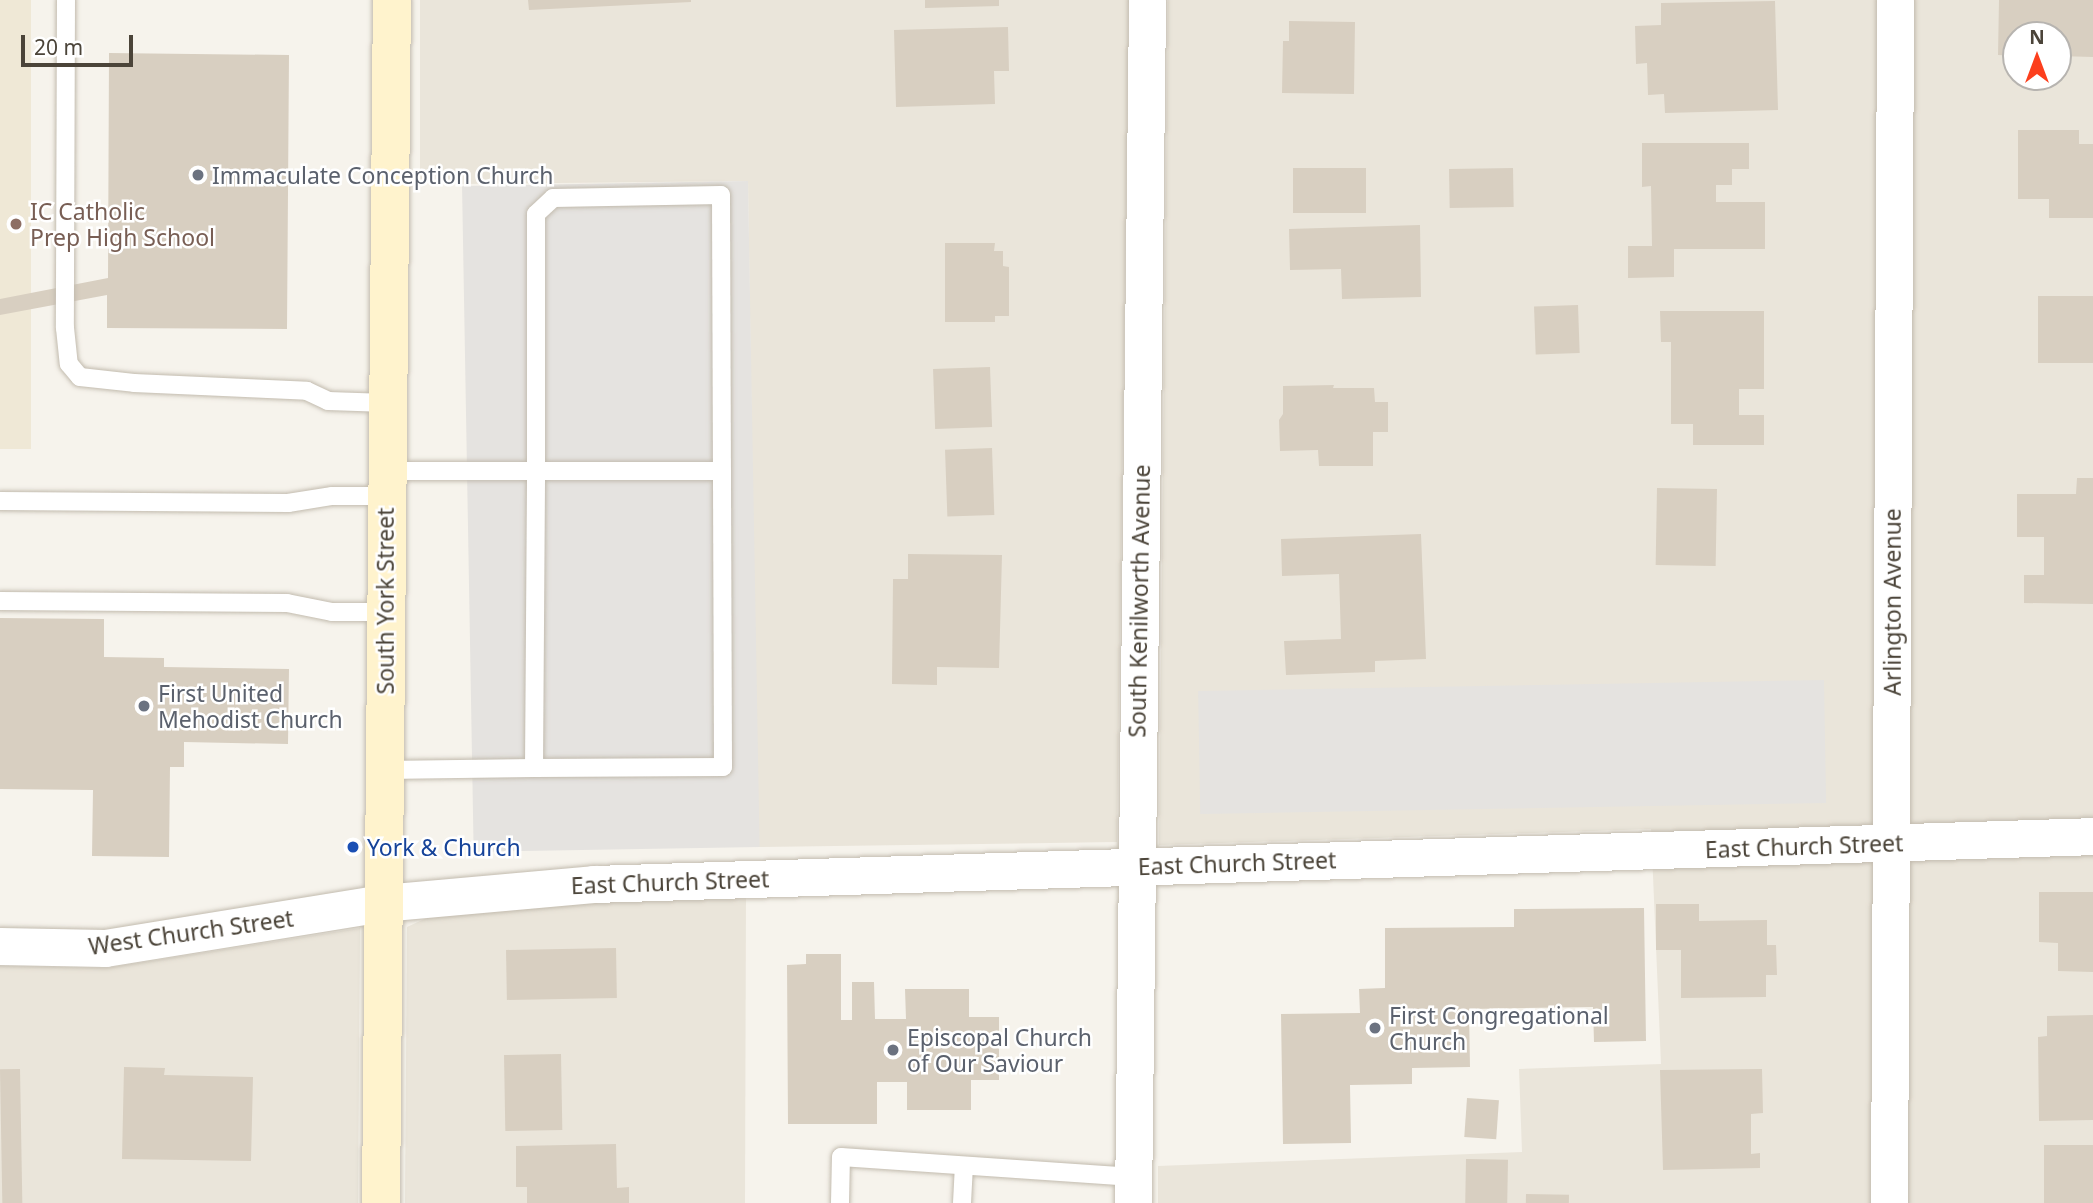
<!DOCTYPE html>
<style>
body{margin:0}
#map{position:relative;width:2093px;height:1203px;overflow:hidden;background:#f6f3ec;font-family:"Noto Sans",sans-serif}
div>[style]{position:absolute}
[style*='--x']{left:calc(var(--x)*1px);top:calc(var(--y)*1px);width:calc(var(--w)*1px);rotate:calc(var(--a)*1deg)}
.residential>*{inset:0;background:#eae5da}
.education>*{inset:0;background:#efe8d6;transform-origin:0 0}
.parking>*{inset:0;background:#e5e3e0;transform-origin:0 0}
.building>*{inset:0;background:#d8cfc1;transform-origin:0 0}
.roads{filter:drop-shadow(0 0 2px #c2bbae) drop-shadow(0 0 2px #c2bbae)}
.lane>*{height:18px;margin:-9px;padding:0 9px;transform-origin:9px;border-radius:9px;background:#fff}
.street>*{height:37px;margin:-18.5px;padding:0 18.5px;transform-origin:18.5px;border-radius:18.5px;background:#fff}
.secondary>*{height:38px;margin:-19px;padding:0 19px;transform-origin:19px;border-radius:19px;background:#fff3cd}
.dots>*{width:19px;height:19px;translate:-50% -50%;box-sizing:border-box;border:4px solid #fff;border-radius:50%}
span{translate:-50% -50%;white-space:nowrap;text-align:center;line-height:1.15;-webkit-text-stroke:5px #fff;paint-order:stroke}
.worship-label{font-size:23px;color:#5b616d}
.left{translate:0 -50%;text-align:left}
.education-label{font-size:23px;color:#785e54}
.street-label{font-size:23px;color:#4b4439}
.transit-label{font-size:23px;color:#164399}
.north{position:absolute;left:2002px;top:21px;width:70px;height:70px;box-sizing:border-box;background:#fff;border:2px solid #b7b4b0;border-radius:50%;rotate:0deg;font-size:19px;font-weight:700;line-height:28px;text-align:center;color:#4b4439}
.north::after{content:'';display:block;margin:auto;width:24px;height:32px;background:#fc3f1d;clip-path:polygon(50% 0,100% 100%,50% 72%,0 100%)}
.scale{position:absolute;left:21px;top:35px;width:112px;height:32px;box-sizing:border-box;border:4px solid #4b4439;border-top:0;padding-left:9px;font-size:21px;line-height:24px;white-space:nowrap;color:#4b4439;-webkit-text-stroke:5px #fff;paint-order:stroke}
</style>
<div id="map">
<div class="residential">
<i style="clip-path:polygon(420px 0,1129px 0,1117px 842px,758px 847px,748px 181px,462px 184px,420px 181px)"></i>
<i style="clip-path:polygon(evenodd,1168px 0,2093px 0,2093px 1203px,1158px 1203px,1158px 1166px,1522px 1152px,1519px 1069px,1661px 1064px,1651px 829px,1159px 845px,1168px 0,2016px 35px,2058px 35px,2058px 77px,2016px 77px,2016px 35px)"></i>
<i style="clip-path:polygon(746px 896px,745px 1203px,405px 1203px,407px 927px,444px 910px)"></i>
<i style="clip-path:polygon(360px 928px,358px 1203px,0 1203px,0 966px,107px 968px)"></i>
</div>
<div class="education">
<i style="left:0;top:0;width:31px;height:449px"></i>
</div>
<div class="parking">
<i style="left:748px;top:181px;width:666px;height:286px;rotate:89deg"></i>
<i style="left:1824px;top:680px;width:123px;height:626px;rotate:89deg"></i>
</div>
<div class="building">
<i style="clip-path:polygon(528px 0,691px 0,691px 2px,529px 10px)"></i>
<i style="clip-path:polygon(925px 0,999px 0,999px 6px,925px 8px)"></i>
<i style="clip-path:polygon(1999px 0,2093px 0,2093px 57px,2058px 56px,2058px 35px,2016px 35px,2016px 56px,1998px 55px)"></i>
<i style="clip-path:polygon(1775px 1px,1778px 110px,1665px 113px,1664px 94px,1648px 95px,1647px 63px,1636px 64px,1635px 26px,1661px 25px,1661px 3px)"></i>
<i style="clip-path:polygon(1289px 21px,1355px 22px,1354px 94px,1282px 93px,1283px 41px,1289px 41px)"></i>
<i style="clip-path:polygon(1008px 27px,1009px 71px,994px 71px,995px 104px,896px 107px,894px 30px)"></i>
<i style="clip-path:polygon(109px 53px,289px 55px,287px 329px,107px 328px,107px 295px,0 315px,0 299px,108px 278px)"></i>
<i style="clip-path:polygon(2018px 130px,2079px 130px,2079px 144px,2093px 144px,2093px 218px,2049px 218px,2049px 199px,2018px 199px)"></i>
<i style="clip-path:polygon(1642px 143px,1749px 143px,1749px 169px,1732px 169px,1732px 185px,1716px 185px,1716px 202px,1765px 202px,1765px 249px,1674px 249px,1674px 277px,1628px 278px,1628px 246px,1652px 246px,1651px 186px,1642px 187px)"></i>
<i style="left:1293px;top:168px;width:73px;height:45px"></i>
<i style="left:1513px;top:168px;width:39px;height:64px;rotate:89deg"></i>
<i style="clip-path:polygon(1420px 225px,1421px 297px,1342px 299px,1341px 269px,1290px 270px,1289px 229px)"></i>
<i style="clip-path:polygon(945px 243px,995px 243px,994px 251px,1003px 251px,1003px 266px,1009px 267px,1009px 316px,995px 316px,995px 322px,945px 322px)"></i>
<i style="left:2093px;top:296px;width:67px;height:55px;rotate:90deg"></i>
<i style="left:1578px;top:305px;width:48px;height:44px;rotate:88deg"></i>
<i style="clip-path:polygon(1660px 311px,1764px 311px,1764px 389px,1739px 389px,1739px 415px,1764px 415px,1764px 445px,1693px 445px,1693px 424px,1671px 424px,1671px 342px,1661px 342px)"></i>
<i style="left:990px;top:367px;width:60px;height:57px;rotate:88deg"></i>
<i style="clip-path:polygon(1334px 385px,1333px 388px,1374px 388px,1375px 402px,1388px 402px,1388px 432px,1373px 432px,1373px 466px,1319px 466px,1318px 450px,1280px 451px,1279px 420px,1283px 414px,1283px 386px)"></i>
<i style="left:992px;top:448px;width:67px;height:47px;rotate:88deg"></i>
<i style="clip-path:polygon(2077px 478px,2093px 478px,2093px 604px,2024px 603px,2024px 575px,2044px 575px,2044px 537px,2017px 537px,2017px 494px,2076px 494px)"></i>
<i style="left:1657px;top:488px;width:60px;height:77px;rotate:1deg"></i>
<i style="clip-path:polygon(1421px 534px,1426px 659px,1375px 661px,1375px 672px,1286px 675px,1284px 641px,1341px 639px,1339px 574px,1282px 576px,1281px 539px)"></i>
<i style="clip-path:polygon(908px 554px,1002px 555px,999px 668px,937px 667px,937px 685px,892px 684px,893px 579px,908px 579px)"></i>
<i style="clip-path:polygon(0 618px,104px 619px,104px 657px,164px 658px,164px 667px,289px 669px,288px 744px,184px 742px,184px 767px,170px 767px,169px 857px,92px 856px,93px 790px,0 789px)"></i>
<i style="clip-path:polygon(2039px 892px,2093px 892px,2093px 972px,2058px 971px,2058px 943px,2039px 942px)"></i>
<i style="clip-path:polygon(1656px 904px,1699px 904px,1699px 921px,1767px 920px,1767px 945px,1776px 945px,1777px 975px,1766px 975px,1766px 997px,1681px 998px,1681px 950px,1656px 950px)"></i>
<i style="clip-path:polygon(1644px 908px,1646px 1041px,1594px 1042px,1593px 1007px,1469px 1009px,1470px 1067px,1412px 1068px,1412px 1084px,1350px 1085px,1351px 1143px,1283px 1144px,1281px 1014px,1360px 1013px,1359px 989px,1385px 988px,1385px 928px,1514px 927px,1514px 909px)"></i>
<i style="left:616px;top:948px;width:50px;height:110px;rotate:89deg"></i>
<i style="clip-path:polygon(806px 954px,841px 954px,841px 1020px,852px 1020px,852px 982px,874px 982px,875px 1019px,906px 1019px,905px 989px,969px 989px,969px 1017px,999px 1017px,999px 1080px,971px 1080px,971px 1110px,907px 1110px,907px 1082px,877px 1082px,877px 1124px,788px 1124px,787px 965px,806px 964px)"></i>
<i style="clip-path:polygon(2093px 1015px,2093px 1120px,2039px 1121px,2038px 1037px,2047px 1036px,2047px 1016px)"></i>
<i style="left:561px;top:1054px;width:76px;height:57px;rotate:89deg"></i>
<i style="clip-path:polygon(124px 1067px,165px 1068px,164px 1075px,253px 1077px,251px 1161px,122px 1159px)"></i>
<i style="left:20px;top:1069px;width:134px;height:20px;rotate:89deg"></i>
<i style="clip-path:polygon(1762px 1069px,1763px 1113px,1751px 1114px,1751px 1154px,1760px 1153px,1760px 1168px,1663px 1170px,1660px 1070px)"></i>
<i style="left:1467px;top:1098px;width:32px;height:39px;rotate:4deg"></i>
<i style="clip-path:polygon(616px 1144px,617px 1188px,629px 1187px,629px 1203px,527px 1203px,527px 1187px,516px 1187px,516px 1146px)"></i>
<i style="left:2044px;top:1145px;width:49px;height:58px"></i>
<i style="left:1466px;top:1159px;width:42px;height:44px;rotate:1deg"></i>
<i style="left:1526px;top:1194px;width:43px;height:9px;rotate:1deg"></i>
</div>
<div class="roads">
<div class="lane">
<i style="--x:66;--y:0;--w:328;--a:90.2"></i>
<i style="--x:65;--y:328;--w:36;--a:84"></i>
<i style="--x:69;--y:364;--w:17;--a:50"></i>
<i style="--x:80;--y:377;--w:54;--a:6.3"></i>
<i style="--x:134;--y:383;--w:173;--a:2.6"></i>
<i style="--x:307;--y:391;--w:23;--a:25"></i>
<i style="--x:328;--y:401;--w:59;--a:1.9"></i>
<i style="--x:0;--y:501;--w:288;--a:0.4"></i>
<i style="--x:288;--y:503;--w:45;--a:-9"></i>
<i style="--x:332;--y:496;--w:54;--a:0"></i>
<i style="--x:0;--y:601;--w:287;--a:0.4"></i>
<i style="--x:287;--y:603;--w:46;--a:11.3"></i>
<i style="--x:332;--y:612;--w:52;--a:0"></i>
<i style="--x:534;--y:768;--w:189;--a:-0.3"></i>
<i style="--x:723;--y:767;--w:296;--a:-90.2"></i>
<i style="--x:384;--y:770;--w:150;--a:-0.8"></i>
<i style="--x:534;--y:768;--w:297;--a:-89.6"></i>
<i style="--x:536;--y:471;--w:257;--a:-90"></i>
<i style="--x:536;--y:214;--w:23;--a:-43"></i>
<i style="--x:553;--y:198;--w:168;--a:-1"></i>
<i style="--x:721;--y:195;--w:276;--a:89.8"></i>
<i style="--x:722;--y:471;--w:336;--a:180"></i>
<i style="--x:840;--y:1203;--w:46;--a:-88.8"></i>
<i style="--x:841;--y:1157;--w:293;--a:3.9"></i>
<i style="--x:962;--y:1203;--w:36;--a:-87"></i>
</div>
<div class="street">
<i style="--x:0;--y:946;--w:105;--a:1.1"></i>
<i style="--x:105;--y:948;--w:281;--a:-9.2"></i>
<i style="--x:382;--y:903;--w:213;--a:-5.1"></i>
<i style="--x:594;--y:884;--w:1500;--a:-1.83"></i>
<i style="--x:1133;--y:1203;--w:1203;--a:-89.33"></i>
<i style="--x:1889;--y:1203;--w:1203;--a:-89.71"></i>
</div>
<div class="secondary">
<i style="--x:381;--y:1203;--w:1203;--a:-89.48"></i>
</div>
</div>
<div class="dots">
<i style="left:198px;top:175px;background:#6b7280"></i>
<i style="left:16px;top:224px;background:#8d6e63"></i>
<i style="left:144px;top:706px;background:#6b7280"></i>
<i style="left:353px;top:847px;background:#1a4fb4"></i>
<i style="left:1375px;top:1028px;background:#6b7280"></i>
<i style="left:893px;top:1050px;background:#6b7280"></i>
</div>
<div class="worship-label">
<span class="left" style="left:212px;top:175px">Immaculate Conception Church</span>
<span class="left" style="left:158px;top:706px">First United<br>Mehodist Church</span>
<span class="left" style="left:1389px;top:1028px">First Congregational<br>Church</span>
<span class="left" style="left:907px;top:1050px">Episcopal Church<br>of Our Saviour</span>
</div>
<div class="education-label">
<span class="left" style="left:30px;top:224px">IC Catholic<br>Prep High School</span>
</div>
<div class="street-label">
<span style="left:385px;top:601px;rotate:-90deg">South York Street</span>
<span style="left:1139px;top:601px;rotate:-89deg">South Kenilworth Avenue</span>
<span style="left:1892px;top:602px;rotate:-90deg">Arlington Avenue</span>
<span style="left:1804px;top:846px;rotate:-2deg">East Church Street</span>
<span style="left:1237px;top:863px;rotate:-2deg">East Church Street</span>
<span style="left:670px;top:882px;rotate:-2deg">East Church Street</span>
<span style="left:191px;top:932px;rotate:-8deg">West Church Street</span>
</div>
<div class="transit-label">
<span class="left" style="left:367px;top:847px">York &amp; Church</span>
</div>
<div class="north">N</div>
<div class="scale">20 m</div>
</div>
